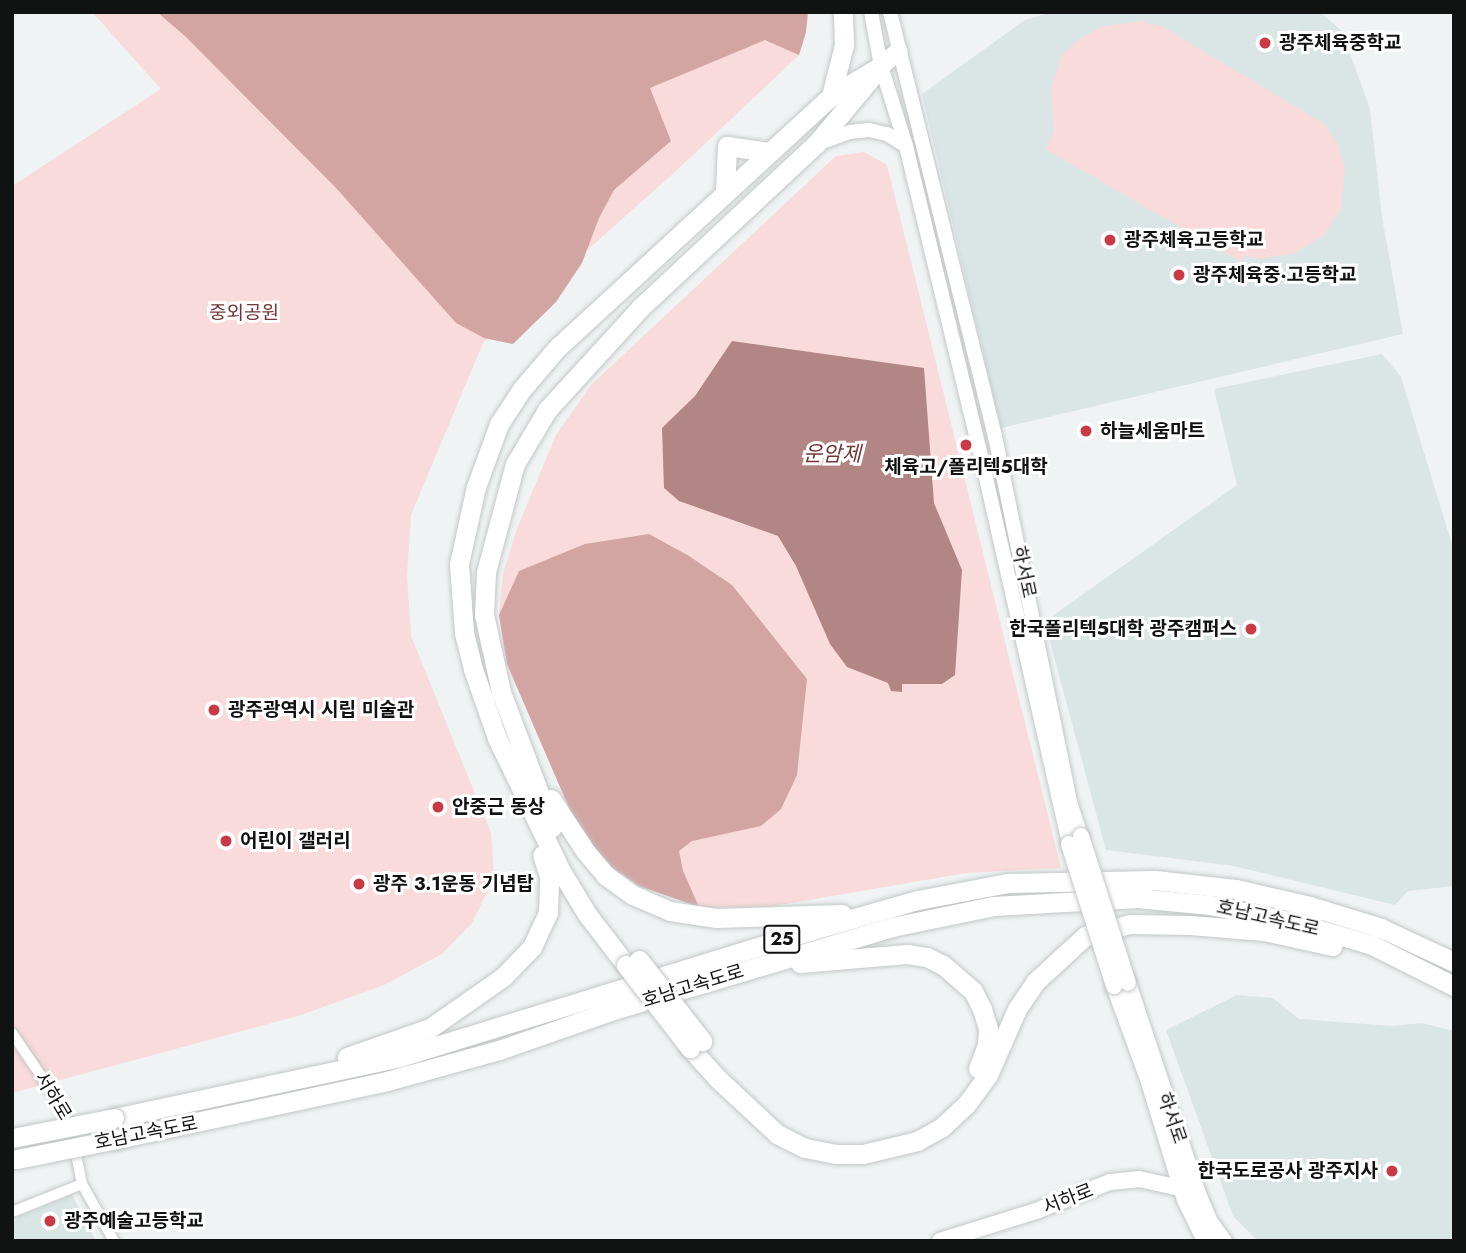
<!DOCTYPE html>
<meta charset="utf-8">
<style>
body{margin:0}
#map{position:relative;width:1466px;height:1253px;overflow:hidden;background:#eff3f3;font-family:Jost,"Noto Sans KR",sans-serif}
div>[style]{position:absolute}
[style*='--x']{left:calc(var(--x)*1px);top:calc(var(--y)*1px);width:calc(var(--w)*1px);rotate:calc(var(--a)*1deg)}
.built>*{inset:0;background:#d9e6e5}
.green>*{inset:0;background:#f8dbda}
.forest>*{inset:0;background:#d2a5a3}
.water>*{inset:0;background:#b28685}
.roads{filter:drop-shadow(0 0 2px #c3c7c7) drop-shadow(0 0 2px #c3c7c7)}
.minor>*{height:10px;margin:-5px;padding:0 5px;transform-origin:5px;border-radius:5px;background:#fff}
.tertiary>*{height:14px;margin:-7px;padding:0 7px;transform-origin:7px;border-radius:7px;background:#fff}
.secondary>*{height:16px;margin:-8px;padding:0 8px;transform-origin:8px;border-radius:8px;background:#fff}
.primary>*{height:18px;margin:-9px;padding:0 9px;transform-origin:9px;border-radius:9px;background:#fff}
.motorway>*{height:19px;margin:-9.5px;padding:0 9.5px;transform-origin:9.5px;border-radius:9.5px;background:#fff}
.bridges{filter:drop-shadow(0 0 2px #c3c7c7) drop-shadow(0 0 2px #c3c7c7)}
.secondary-bridge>*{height:16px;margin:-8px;padding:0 8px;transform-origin:8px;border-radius:8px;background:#fff}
.motorway-bridge>*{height:19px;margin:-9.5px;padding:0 9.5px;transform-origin:9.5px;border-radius:9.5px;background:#fff}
.dots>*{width:19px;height:19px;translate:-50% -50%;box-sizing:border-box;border:4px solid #fff;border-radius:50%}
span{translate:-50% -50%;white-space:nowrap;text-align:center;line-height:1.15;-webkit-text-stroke:6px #fff;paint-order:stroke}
.shield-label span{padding:2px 5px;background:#fff;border:2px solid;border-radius:5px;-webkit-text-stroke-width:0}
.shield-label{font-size:18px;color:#111212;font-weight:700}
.poi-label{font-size:19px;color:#111212;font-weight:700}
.left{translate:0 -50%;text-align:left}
.right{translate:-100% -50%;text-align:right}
.park-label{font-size:19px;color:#713637}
.street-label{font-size:19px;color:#111212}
.water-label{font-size:21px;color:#733738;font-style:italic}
.frame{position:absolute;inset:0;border:14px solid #111212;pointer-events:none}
</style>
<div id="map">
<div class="built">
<i style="clip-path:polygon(1052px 12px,1320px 12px,1342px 31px,1370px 109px,1382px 217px,1403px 334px,1001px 428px,922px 94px,1025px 20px)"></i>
<i style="clip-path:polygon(1382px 354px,1401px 377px,1454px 551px,1454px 886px,1408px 891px,1395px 905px,1234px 866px,1106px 850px,1049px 638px,1048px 619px,1237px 485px,1214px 389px)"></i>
<i style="clip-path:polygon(1237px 995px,1273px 998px,1299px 1019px,1392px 1026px,1422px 1023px,1454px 1031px,1454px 1241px,1258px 1241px,1233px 1216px,1166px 1030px)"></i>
<i style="clip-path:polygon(72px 1195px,96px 1241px,12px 1241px,12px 1225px,18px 1217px)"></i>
</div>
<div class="green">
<i style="clip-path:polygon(92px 12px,808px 12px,806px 32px,799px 55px,677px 170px,483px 343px,411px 515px,407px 576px,411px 636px,491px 833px,494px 878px,472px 923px,442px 954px,384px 985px,298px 1016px,12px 1093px,12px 186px,161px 89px)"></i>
<i style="clip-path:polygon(1141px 21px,1163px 27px,1323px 123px,1338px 144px,1345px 169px,1341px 209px,1324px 235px,1295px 253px,1261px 259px,1245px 256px,1241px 262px,1045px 149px,1054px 132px,1051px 90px,1062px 55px,1077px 41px,1100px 27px)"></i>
<i style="clip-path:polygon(864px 152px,887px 165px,1061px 868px,966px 873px,768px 907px,699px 907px,639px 886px,573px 817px,505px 660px,499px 615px,503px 574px,516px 531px,556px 435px,591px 385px,836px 156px)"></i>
</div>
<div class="forest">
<i style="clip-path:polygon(157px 12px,808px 12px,806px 32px,799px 55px,765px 40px,650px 88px,671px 141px,614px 190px,599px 218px,582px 263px,556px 302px,513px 344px,484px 338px,456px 323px,337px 189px,186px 37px)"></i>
<i style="clip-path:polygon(649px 534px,689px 556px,732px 585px,807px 679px,797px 775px,781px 809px,761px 826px,692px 841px,679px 851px,683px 871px,699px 907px,639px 886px,603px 861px,573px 817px,507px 664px,499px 615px,519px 571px,585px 544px)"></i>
</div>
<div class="water">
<i style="clip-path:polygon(732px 341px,924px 368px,934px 503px,962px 570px,955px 675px,942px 684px,902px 684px,902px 692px,891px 691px,888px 683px,847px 667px,830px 644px,796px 566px,778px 536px,679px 501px,664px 488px,662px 428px,695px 396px)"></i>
</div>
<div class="roads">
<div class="minor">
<i style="--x:12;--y:1033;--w:82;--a:55.9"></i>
<i style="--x:58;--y:1101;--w:30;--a:64"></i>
<i style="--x:74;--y:1144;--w:41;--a:78.7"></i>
<i style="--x:82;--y:1184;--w:65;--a:60.7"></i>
<i style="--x:12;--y:1212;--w:75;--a:-21.8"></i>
</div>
<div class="tertiary">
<i style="--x:871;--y:12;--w:55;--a:79.5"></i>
<i style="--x:881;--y:66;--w:84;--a:72.6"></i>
<i style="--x:906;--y:146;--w:319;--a:76.4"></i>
<i style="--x:981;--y:456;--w:398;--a:77.2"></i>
<i style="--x:890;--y:12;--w:437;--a:76.1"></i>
<i style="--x:995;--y:436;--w:374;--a:78.4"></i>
<i style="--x:1070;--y:802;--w:36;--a:72"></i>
<i style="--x:817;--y:144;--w:35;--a:-20"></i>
<i style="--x:850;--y:132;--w:19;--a:-6"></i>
<i style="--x:869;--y:130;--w:18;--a:13"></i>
<i style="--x:887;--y:134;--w:22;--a:32"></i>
</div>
<div class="secondary">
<i style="--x:1128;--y:983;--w:222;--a:71.6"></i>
<i style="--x:1198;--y:1194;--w:30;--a:67"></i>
<i style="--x:1210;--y:1222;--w:24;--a:54"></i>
<i style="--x:1114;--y:986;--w:99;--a:69.9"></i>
<i style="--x:1148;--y:1079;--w:127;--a:73"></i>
<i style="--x:1185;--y:1200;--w:46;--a:64"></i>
<i style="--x:940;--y:1241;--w:101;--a:-17.4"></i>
<i style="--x:1036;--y:1211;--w:79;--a:-21.4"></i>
<i style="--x:1110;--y:1182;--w:29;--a:-6"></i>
<i style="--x:1139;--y:1179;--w:51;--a:12.4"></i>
</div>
<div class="primary">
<i style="--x:881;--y:66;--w:23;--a:-40"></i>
</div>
<div class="motorway">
<i style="--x:831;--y:96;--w:53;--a:-75.7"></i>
<i style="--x:844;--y:45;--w:33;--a:-92"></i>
<i style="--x:725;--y:191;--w:45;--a:-87.5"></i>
<i style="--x:727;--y:146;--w:42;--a:8.1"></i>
<i style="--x:551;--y:799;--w:64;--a:56.6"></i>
<i style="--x:586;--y:852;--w:30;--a:50"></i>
<i style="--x:605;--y:875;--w:34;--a:36"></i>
<i style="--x:633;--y:895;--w:40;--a:23.4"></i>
<i style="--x:670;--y:911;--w:47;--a:8.7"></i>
<i style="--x:716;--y:918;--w:126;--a:-1.8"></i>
<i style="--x:552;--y:827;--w:144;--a:-110.7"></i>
<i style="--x:501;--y:692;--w:79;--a:-102.4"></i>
<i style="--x:484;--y:615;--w:43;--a:-87.3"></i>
<i style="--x:486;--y:572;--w:112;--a:-75"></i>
<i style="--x:515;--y:464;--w:63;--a:-59.3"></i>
<i style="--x:547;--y:410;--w:139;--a:-47.6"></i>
<i style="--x:641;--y:307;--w:239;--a:-43"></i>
<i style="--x:816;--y:144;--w:85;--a:-50.3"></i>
<i style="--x:800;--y:963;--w:107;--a:-4.8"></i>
<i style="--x:907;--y:954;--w:20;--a:9"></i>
<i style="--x:927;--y:957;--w:18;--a:27"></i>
<i style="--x:943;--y:965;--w:40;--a:41"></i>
<i style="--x:973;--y:991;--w:20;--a:63"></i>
<i style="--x:982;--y:1009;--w:21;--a:73"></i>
<i style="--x:988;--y:1029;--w:16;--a:94"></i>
<i style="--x:987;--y:1045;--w:25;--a:111"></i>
<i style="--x:626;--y:965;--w:64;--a:-127.4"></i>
<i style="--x:587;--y:914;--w:50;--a:-121.2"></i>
<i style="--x:561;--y:871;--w:148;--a:-115.7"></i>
<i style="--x:497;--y:738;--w:73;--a:-109.2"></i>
<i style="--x:473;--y:669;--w:38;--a:-104"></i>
<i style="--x:464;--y:632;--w:68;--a:-94.2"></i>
<i style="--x:459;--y:564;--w:79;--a:-77.6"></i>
<i style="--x:476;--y:487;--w:67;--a:-69.9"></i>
<i style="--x:499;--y:424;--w:42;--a:-56.7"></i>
<i style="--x:522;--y:389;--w:54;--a:-49.5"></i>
<i style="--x:557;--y:348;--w:372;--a:-42.6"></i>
<i style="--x:831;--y:96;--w:58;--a:-31"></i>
<i style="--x:690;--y:1048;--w:40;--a:48"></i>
<i style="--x:717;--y:1078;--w:82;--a:43"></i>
<i style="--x:777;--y:1134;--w:31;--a:27"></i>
<i style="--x:805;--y:1148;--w:31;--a:11"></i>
<i style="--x:835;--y:1154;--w:28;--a:0"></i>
<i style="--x:863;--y:1154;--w:56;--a:-13.5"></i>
<i style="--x:917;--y:1141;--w:29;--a:-29"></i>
<i style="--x:942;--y:1127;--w:33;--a:-43"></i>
<i style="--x:966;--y:1105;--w:37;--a:-54"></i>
<i style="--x:988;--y:1075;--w:72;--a:-66.3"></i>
<i style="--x:1017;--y:1009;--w:32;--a:-56"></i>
<i style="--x:1035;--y:982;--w:68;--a:-42.6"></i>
<i style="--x:1085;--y:936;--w:47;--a:-14.9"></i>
<i style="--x:1130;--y:924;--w:60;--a:1"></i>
<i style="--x:1190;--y:925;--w:74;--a:4.6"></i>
<i style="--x:1264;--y:931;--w:70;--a:12.4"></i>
<i style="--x:347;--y:1057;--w:88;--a:-19.3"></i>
<i style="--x:430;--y:1028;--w:89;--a:-34.9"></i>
<i style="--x:503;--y:977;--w:42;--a:-46"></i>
<i style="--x:532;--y:947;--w:38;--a:-65"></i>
<i style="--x:548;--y:913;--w:37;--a:-88"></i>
<i style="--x:549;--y:876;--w:22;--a:-108"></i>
<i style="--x:114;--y:1118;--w:292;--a:-12"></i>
<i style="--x:400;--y:1057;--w:435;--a:-17.1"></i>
<i style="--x:816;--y:929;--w:106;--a:-15.9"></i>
<i style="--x:918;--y:900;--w:92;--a:-10.7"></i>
<i style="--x:1008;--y:883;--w:147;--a:-1.2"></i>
<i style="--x:1155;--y:880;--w:81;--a:6.3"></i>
<i style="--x:1236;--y:889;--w:76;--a:12.9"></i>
<i style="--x:1310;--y:906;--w:74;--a:17.2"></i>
<i style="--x:1381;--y:928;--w:81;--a:25"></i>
<i style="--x:117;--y:1139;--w:276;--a:-12.1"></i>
<i style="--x:387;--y:1081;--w:116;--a:-15.5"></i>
<i style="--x:499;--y:1050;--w:125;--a:-19.2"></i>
<i style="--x:617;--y:1009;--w:287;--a:-16.6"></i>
<i style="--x:892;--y:927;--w:103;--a:-11.7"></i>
<i style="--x:993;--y:906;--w:145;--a:-3.2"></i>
<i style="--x:1138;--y:898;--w:72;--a:5.6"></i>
<i style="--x:1210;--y:905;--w:90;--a:11.6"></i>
<i style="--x:1298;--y:923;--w:77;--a:16.6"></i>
<i style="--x:1372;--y:945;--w:92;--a:26.6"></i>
</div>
</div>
<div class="bridges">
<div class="secondary-bridge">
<i style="--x:1081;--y:836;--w:154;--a:72.3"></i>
<i style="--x:1069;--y:844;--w:149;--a:72.4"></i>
</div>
<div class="motorway-bridge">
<i style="--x:639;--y:960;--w:103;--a:52.1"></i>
<i style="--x:626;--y:965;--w:105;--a:52.4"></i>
<i style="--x:12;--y:1138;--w:104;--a:-11.1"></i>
<i style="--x:17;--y:1159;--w:102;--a:-11.3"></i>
</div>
</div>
<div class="dots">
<i style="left:1265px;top:43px;background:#c93a45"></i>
<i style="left:1110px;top:240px;background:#c93a45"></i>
<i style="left:1179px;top:275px;background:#c93a45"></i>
<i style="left:1086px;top:431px;background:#c93a45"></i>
<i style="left:966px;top:445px;background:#c93a45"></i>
<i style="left:1251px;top:629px;background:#c93a45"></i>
<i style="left:214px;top:710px;background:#c93a45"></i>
<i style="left:438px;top:807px;background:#c93a45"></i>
<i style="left:226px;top:841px;background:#c93a45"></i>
<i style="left:359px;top:884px;background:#c93a45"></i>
<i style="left:1392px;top:1171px;background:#c93a45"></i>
<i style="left:50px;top:1221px;background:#c93a45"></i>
</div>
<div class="shield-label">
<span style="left:782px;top:939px">25</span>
</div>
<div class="poi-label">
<span class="left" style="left:1279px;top:43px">광주체육중학교</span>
<span class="left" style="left:1124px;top:240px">광주체육고등학교</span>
<span class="left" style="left:1193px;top:275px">광주체육중·고등학교</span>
<span class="left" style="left:1100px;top:431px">하늘세움마트</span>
<span style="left:966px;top:467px">체육고/폴리텍5대학</span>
<span class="right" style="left:1237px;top:629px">한국폴리텍5대학 광주캠퍼스</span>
<span class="left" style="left:228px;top:710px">광주광역시 시립 미술관</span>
<span class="left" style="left:452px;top:807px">안중근 동상</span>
<span class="left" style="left:240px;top:841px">어린이 갤러리</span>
<span class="left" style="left:373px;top:884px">광주 3.1운동 기념탑</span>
<span class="right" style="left:1378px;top:1171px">한국도로공사 광주지사</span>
<span class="left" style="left:64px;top:1221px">광주예술고등학교</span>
</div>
<div class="park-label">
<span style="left:244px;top:313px">중외공원</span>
</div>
<div class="street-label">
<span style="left:1024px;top:572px;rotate:78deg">하서로</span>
<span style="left:1268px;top:918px;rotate:13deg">호남고속도로</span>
<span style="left:693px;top:986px;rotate:-17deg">호남고속도로</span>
<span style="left:53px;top:1096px;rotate:59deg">서하로</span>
<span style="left:1172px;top:1118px;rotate:71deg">하서로</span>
<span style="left:146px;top:1133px;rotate:-11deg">호남고속도로</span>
<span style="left:1068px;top:1199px;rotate:-21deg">서하로</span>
</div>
<div class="water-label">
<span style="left:832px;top:454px">운암제</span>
</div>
<div class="frame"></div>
</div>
